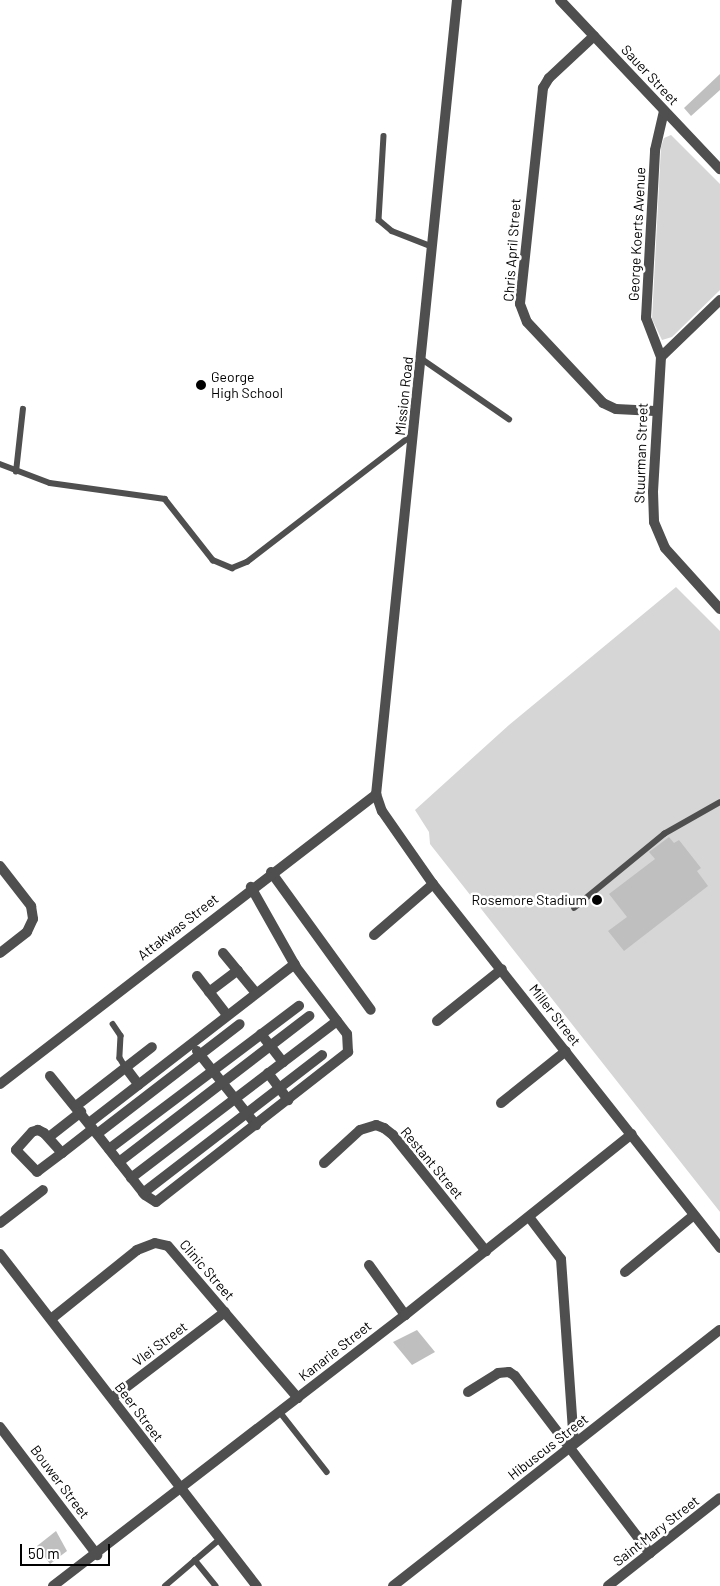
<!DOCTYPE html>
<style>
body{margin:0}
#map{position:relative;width:720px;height:1586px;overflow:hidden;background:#fff;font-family:Barlow,sans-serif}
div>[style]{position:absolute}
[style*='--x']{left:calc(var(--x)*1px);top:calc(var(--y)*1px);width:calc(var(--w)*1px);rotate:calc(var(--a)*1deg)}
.green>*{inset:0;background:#d6d6d6}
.building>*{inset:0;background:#bfbfbf}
.lane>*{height:5.5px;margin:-2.75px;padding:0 2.75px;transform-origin:2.75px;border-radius:2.75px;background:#4f4f4f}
.street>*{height:10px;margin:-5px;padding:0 5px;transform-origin:5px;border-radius:5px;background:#4f4f4f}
.dots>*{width:14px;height:14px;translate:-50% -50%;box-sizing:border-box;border:2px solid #fff;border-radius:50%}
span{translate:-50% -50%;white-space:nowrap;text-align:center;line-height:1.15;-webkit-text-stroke:5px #fff;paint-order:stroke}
.street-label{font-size:14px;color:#000}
.poi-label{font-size:14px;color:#000}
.left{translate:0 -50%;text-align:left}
.right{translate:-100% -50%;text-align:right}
.scale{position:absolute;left:20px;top:1544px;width:90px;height:22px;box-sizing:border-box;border:2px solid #000;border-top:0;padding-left:6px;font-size:15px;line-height:18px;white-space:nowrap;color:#000;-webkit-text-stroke:4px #fff;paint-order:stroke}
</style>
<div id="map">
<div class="green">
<i style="clip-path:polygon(671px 135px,720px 184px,720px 290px,672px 337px,662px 340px,652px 319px,661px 147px,664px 138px)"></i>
<i style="clip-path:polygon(676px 587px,720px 631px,720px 1212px,430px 844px,429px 832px,415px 810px,509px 725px)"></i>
</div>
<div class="building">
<i style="clip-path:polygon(720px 74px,720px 90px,691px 116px,684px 108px)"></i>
<i style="clip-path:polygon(669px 837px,674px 843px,679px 840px,701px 868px,697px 871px,708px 886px,624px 951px,608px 931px,627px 917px,609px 894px,655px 859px,649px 852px)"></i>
<i style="clip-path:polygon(417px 1330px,435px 1352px,412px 1365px,393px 1342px)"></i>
<i style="clip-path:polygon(56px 1531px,67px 1551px,50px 1564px,37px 1546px)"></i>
</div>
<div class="lane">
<i style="--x:384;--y:136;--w:84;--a:93.4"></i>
<i style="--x:379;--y:220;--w:17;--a:40"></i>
<i style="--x:392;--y:231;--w:44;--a:21.3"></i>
<i style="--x:422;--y:359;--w:106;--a:34.6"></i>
<i style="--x:0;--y:464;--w:53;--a:20.8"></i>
<i style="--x:50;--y:483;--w:116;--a:7.9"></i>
<i style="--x:165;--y:499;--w:78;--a:51.8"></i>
<i style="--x:213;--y:560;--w:21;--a:23"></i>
<i style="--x:232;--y:568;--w:16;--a:-22"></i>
<i style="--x:247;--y:562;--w:210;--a:-37.6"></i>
<i style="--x:16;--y:472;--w:63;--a:-83.7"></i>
<i style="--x:574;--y:908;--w:117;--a:-39.4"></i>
<i style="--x:664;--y:834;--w:64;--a:-29.7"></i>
<i style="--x:113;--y:1024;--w:14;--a:56"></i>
<i style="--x:121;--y:1036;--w:22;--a:93"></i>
<i style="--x:120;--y:1058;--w:12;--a:59"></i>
<i style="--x:280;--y:1412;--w:76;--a:51.9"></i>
<i style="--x:195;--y:1560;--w:33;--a:51"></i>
<i style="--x:165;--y:1586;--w:72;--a:-40.5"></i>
</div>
<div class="street">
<i style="--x:457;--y:0;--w:798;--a:95.82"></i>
<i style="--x:376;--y:794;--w:18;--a:71"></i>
<i style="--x:382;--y:811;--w:89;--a:55.1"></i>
<i style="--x:433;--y:884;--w:464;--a:51.7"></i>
<i style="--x:560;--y:0;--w:233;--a:46.6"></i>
<i style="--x:594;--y:36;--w:62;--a:137"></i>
<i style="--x:549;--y:78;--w:12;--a:121"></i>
<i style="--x:543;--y:88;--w:217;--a:96.1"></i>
<i style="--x:520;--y:304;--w:19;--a:69"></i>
<i style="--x:527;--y:322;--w:111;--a:46.8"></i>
<i style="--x:603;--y:403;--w:14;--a:25"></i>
<i style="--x:616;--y:409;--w:39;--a:3"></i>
<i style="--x:720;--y:300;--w:82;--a:136"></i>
<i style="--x:661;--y:357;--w:135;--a:93.4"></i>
<i style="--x:653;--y:492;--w:30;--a:88"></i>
<i style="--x:654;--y:522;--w:28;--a:67"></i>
<i style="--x:665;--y:548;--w:82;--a:48"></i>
<i style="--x:661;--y:357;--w:42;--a:-111"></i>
<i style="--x:646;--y:318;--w:168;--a:-86.9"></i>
<i style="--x:655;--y:150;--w:40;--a:-77"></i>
<i style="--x:0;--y:866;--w:51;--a:52.2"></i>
<i style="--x:31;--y:906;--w:13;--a:81"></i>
<i style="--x:33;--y:919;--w:14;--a:115"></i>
<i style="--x:27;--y:932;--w:34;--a:142"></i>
<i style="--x:271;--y:872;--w:170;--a:54.1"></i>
<i style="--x:374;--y:935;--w:78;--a:-40.8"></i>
<i style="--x:223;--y:953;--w:52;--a:50.5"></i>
<i style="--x:197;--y:976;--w:49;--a:52.4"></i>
<i style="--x:209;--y:992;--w:36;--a:-37"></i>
<i style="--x:437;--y:1021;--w:83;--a:-38.7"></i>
<i style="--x:261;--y:1034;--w:36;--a:52"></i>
<i style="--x:197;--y:1051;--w:95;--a:51.4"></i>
<i style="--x:126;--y:1068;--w:21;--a:53"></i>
<i style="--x:268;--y:1073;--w:34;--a:53"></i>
<i style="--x:50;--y:1076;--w:67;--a:51.1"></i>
<i style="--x:0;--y:1084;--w:475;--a:-37.6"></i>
<i style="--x:501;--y:1103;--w:83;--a:-38.7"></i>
<i style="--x:76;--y:1106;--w:96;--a:-37.8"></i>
<i style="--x:89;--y:1123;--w:260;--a:-37.7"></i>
<i style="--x:97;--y:1134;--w:180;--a:-37.6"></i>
<i style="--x:49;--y:1137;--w:41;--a:-38"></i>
<i style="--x:109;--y:1149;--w:238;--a:-37"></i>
<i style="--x:62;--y:1153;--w:27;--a:-132"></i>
<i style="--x:44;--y:1133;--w:7;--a:-153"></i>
<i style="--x:38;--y:1130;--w:6;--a:162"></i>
<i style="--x:32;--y:1132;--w:24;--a:132"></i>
<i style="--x:16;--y:1150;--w:30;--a:46"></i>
<i style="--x:37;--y:1172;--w:1;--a:-45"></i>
<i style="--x:38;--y:1171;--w:30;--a:-37"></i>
<i style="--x:62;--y:1153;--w:39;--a:-38"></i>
<i style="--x:93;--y:1129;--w:84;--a:51.8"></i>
<i style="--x:145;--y:1195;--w:13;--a:32"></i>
<i style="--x:156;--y:1202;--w:244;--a:-38"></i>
<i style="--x:348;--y:1052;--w:18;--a:-93"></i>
<i style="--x:347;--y:1034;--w:84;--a:-127.3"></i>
<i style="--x:296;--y:967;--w:92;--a:-119.4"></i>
<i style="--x:119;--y:1162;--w:240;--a:-37.5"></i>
<i style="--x:324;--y:1163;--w:49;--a:-42.5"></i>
<i style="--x:360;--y:1130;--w:17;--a:-17"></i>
<i style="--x:376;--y:1125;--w:9;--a:21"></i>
<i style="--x:384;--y:1128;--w:11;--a:38"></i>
<i style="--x:393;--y:1135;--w:149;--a:51.3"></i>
<i style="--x:131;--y:1178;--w:259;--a:-37.3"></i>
<i style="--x:143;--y:1193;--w:226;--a:-37.6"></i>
<i style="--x:529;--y:1217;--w:53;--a:52.7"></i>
<i style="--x:561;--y:1259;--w:185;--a:86"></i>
<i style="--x:0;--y:1223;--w:54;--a:-37.5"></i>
<i style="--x:0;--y:1254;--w:420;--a:52.3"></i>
<i style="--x:369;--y:1265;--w:62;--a:54.2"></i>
<i style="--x:625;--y:1272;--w:89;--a:-39.6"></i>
<i style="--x:51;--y:1319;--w:110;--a:-38.7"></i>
<i style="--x:137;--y:1250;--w:19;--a:-21"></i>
<i style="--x:155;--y:1243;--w:13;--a:13"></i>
<i style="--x:168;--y:1246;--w:200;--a:49.5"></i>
<i style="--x:468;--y:1392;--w:36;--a:-32"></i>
<i style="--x:498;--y:1373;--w:11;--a:-5"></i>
<i style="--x:509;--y:1372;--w:7;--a:34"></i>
<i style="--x:515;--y:1376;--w:223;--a:52.7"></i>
<i style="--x:112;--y:1398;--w:142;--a:-37.3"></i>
<i style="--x:0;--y:1427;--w:161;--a:52.8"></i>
<i style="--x:53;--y:1586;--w:444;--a:-37.6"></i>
<i style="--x:405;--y:1315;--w:290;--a:-38.6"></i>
<i style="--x:393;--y:1586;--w:415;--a:-38.1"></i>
<i style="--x:608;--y:1586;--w:142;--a:-38.2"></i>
</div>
<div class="dots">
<i style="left:201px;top:385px;background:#000"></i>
<i style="left:597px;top:900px;background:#000"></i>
</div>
<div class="street-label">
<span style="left:650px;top:75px;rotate:47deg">Sauer Street</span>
<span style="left:637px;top:234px;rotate:-87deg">George Koerts Avenue</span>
<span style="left:512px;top:250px;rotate:-86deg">Chris April Street</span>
<span style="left:404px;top:396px;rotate:-84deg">Mission Road</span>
<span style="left:641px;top:453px;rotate:-88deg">Stuurman Street</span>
<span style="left:178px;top:927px;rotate:-38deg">Attakwas Street</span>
<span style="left:555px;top:1015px;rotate:52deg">Miller Street</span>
<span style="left:432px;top:1163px;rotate:50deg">Restant Street</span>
<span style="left:207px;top:1270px;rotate:49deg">Clinic Street</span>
<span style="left:160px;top:1344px;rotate:-37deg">Vlei Street</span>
<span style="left:335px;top:1351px;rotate:-38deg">Kanarie Street</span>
<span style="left:139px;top:1412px;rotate:53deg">Beer Street</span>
<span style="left:548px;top:1447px;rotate:-38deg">Hibuscus Street</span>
<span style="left:60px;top:1482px;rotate:53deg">Bouwer Street</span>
<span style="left:656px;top:1531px;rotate:-38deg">Saint Mary Street</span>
</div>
<div class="poi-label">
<span class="left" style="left:211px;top:385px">George<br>High School</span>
<span class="right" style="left:587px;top:900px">Rosemore Stadium</span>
</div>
<div class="scale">50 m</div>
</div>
